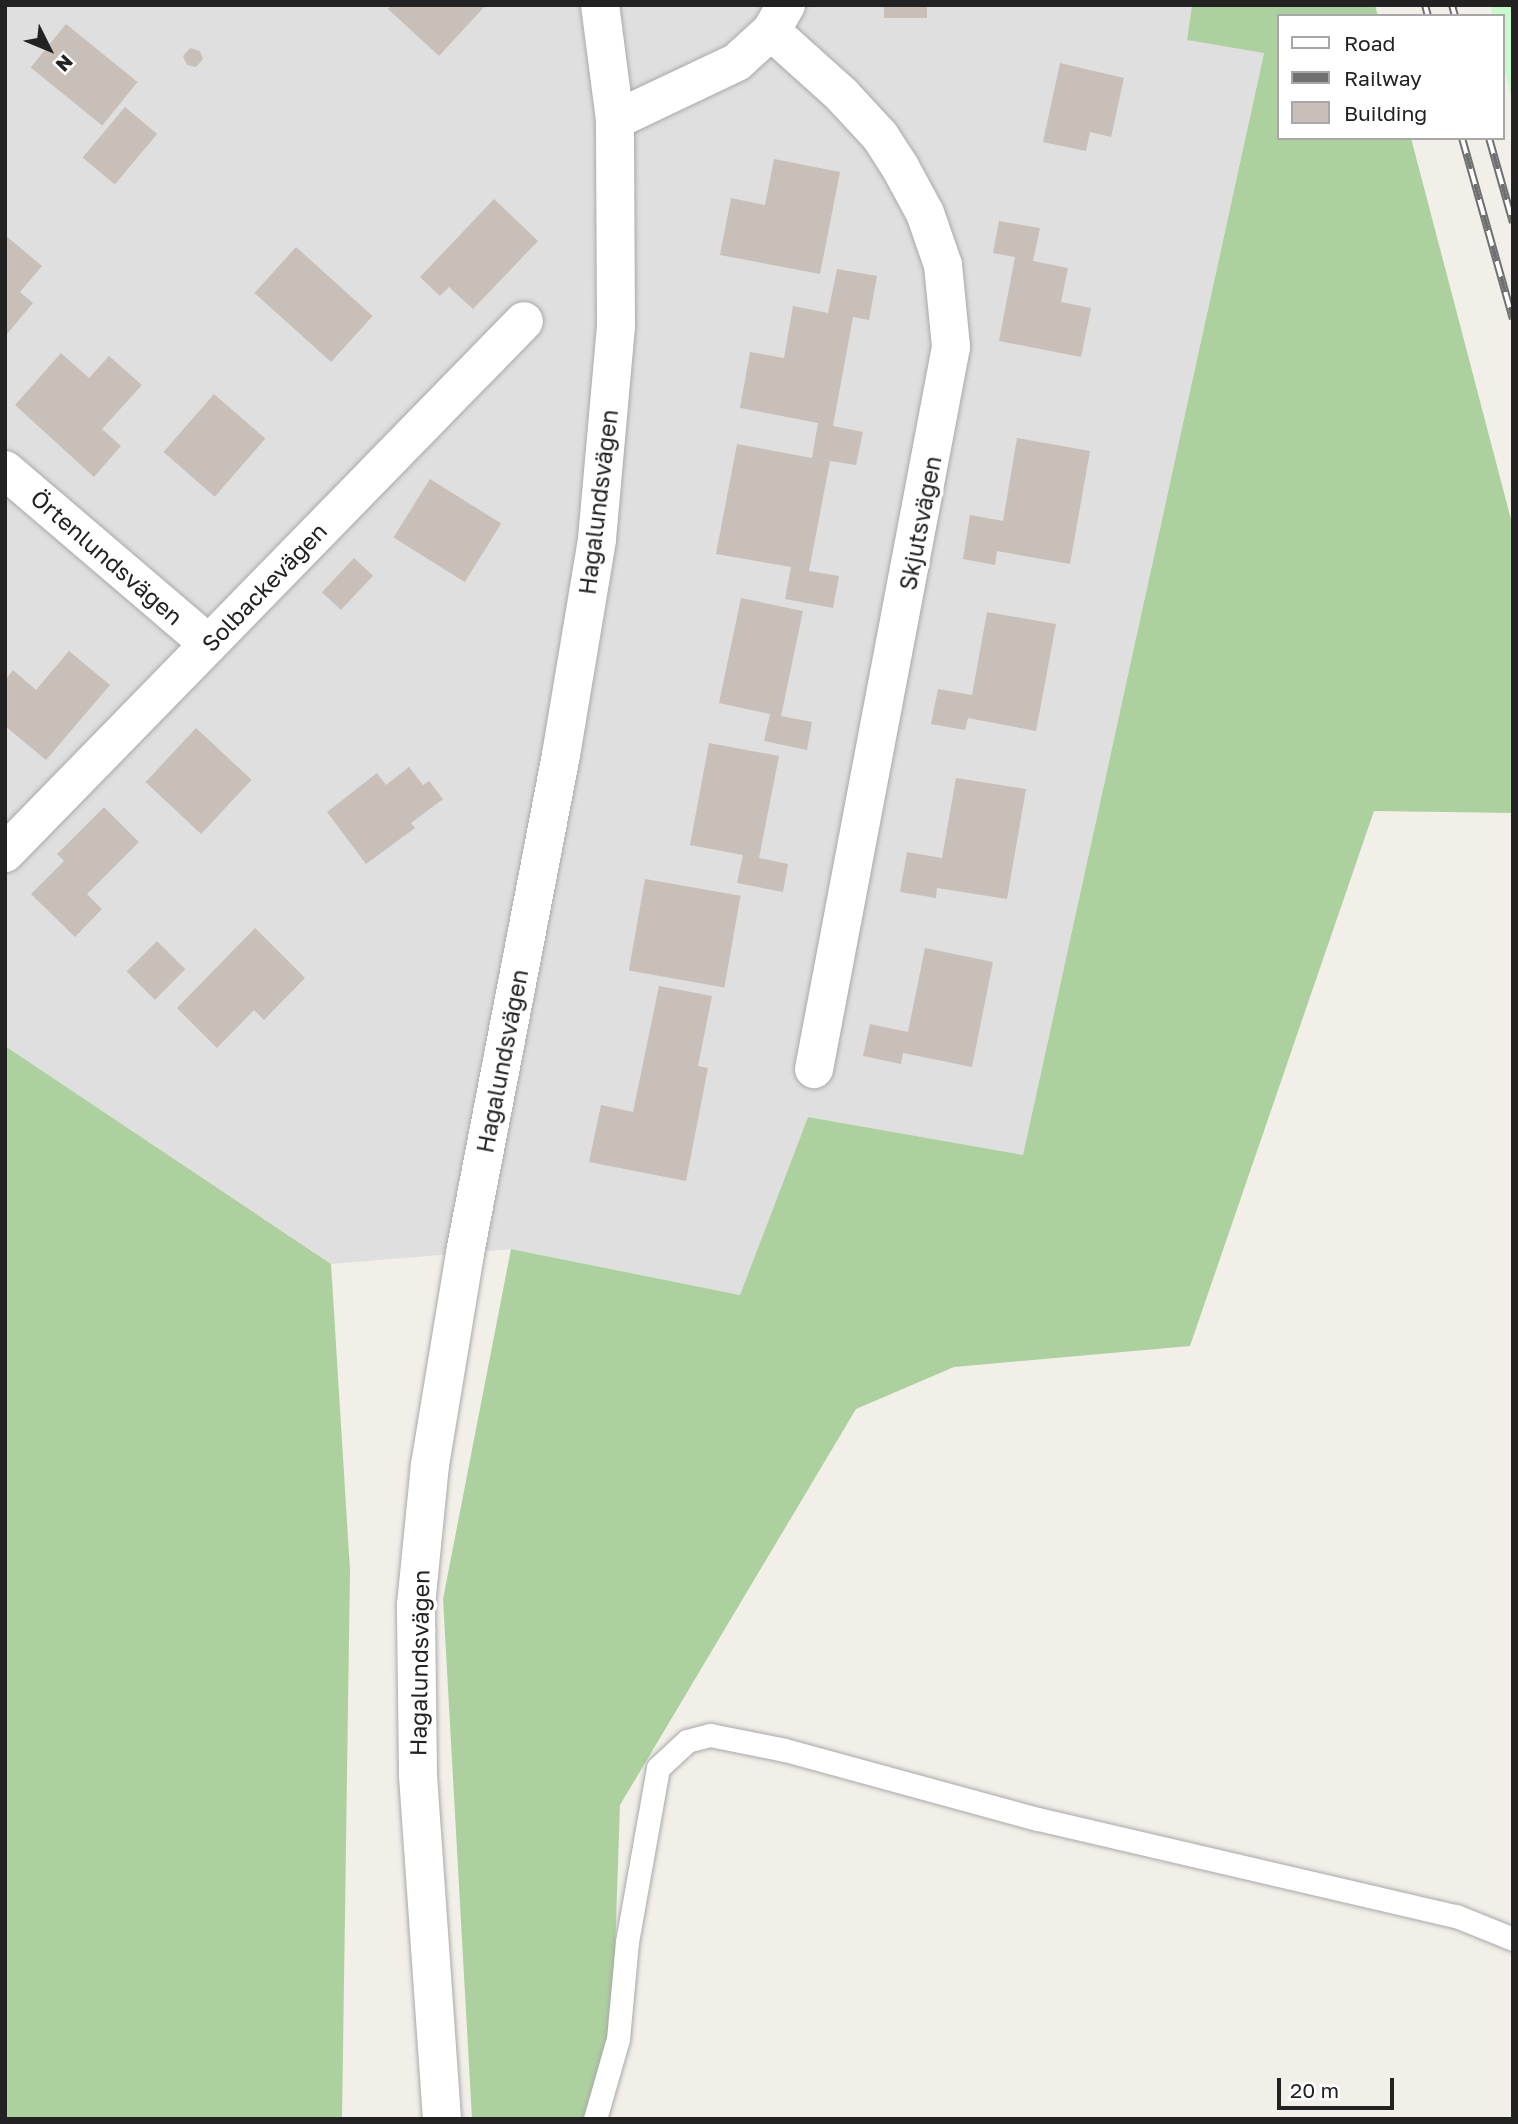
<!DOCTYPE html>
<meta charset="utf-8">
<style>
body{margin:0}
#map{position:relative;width:1518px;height:2124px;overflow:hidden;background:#f2efe9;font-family:"Golos Text",sans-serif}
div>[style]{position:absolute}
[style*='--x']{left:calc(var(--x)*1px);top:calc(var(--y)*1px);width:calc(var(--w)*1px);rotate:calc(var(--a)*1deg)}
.residential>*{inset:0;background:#e0dfdf}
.forest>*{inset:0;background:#add19e}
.park>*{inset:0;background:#c8facc}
.building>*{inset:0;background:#c7bfb8;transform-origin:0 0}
.roads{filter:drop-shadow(0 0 2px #a9a9a9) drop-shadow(0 0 2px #a9a9a9)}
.service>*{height:23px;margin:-11.5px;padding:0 11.5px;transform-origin:11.5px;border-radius:11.5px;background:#fff}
.minor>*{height:38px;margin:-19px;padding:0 19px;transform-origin:19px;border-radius:19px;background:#fff}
.tertiary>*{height:38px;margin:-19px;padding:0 19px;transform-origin:19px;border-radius:19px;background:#fff}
.rail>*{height:8px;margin-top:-4px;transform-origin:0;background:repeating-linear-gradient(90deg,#fff 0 16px,#707070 0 32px);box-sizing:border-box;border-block:2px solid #707070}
span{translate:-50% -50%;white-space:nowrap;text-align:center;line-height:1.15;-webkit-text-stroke:7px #fff;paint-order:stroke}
.street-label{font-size:23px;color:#222}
.frame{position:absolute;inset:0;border:7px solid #222;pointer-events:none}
.legend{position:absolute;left:1277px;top:14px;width:228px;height:126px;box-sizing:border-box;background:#fff;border:2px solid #a7a7a7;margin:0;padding:9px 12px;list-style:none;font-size:21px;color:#222}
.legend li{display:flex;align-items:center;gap:14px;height:35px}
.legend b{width:35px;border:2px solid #a7a7a7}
.north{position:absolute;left:14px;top:14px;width:70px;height:70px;-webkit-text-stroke:5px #fff;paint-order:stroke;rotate:133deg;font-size:19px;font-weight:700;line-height:28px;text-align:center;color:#222}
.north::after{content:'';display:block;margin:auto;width:24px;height:32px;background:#222;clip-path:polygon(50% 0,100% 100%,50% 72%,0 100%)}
.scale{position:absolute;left:1277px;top:2078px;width:117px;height:32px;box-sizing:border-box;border:4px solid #222;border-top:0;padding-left:9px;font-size:21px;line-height:24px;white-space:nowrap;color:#222;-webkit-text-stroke:5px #fff;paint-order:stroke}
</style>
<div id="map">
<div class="residential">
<i style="clip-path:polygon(5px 5px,1192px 5px,1187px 40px,1264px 52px,1023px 1155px,808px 1117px,740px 1295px,512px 1249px,331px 1264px,5px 1046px)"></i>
</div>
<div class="forest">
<i style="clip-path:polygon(1192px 5px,1375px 5px,1378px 16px,1278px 16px,1278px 138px,1411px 138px,1513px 527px,1513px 813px,1374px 811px,1190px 1346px,954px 1367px,856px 1409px,620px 1805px,612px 2040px,586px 2119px,472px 2119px,443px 1599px,511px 1249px,740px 1295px,808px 1117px,1023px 1155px,1264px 53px,1187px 40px)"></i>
<i style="clip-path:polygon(5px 1046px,331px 1264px,350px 1570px,342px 2119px,5px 2119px)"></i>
</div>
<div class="park">
<i style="clip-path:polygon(1490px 5px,1513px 5px,1513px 104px,1502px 58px,1502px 16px,1493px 16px)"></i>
</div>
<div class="building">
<i style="clip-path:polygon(391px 5px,486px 5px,439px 56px,388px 9px)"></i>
<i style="left:884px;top:5px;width:43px;height:13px"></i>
<i style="left:66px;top:24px;width:92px;height:56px;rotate:39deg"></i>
<i style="clip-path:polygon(190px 48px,200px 51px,203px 59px,196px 67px,187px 65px,183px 56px)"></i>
<i style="clip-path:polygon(1060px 63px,1124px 78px,1111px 137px,1090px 132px,1086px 151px,1043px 142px)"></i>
<i style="left:125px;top:107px;width:42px;height:66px;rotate:40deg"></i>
<i style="clip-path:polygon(774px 159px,840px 172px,820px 274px,720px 255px,731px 198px,765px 205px)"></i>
<i style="clip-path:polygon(494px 199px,538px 241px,473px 309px,449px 287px,440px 296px,420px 277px)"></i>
<i style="clip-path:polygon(999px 221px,1040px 228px,1033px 261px,1068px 268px,1061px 302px,1091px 308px,1081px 357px,999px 341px,1015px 257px,993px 253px)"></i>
<i style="clip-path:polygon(5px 235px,42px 266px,20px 292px,33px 303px,7px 334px)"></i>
<i style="left:296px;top:247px;width:103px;height:62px;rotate:42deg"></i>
<i style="clip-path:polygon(837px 269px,877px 276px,869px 320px,853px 317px,833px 426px,863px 432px,856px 465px,830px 461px,809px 571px,839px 576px,833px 608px,785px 599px,791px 567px,716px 554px,737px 444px,812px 458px,818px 423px,740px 408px,750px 352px,784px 358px,793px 306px,828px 313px)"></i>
<i style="clip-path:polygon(61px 353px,89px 378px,109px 356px,142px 385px,102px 429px,121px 446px,94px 477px,15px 405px)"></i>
<i style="left:214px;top:394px;width:68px;height:77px;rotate:41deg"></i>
<i style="clip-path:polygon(1017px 438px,1090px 451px,1070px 564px,997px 551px,995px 565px,963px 559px,970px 515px,1003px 521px)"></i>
<i style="left:430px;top:479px;width:84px;height:69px;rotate:32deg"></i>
<i style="left:354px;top:558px;width:26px;height:47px;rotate:43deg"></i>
<i style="clip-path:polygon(741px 598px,803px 611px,781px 716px,812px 722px,807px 750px,764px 741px,770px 714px,719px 703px)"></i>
<i style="clip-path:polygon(987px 612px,1056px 624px,1036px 731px,968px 718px,965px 730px,931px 724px,938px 689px,972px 695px)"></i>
<i style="clip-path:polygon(69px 651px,110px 685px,46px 760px,5px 726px,5px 680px,13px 670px,36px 690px)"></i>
<i style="left:196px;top:728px;width:76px;height:74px;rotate:43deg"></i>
<i style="clip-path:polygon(709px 743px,779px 756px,759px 858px,788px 864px,783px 892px,737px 883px,743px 855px,690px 845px)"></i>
<i style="clip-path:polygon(409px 767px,423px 785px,429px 781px,443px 799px,411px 823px,415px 828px,366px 864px,327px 812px,377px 773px,386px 785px)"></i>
<i style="clip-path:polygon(956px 778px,1026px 789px,1007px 899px,937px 888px,936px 898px,900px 892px,907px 852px,942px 858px)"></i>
<i style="clip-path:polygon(104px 807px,139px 842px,87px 894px,102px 909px,75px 937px,31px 894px,64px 861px,57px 854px)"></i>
<i style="left:645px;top:879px;width:97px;height:93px;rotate:10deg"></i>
<i style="clip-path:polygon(255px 928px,305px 978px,264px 1020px,254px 1010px,217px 1048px,177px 1008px)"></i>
<i style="left:157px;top:941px;width:40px;height:43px;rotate:45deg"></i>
<i style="clip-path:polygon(925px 948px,993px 962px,972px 1067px,903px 1053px,901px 1064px,863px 1056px,870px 1024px,908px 1032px)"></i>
<i style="clip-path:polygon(659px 986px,712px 996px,698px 1066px,708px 1068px,686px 1181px,589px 1162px,601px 1105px,633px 1112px)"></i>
</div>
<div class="roads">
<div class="service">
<i style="--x:595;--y:2119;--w:83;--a:-74"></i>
<i style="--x:618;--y:2039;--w:97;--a:-84.7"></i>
<i style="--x:627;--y:1942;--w:177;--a:-79.9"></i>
<i style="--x:658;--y:1768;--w:40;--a:-43"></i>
<i style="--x:687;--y:1741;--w:24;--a:-15"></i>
<i style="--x:710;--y:1735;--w:76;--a:11.3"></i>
<i style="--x:785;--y:1750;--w:262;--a:15.3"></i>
<i style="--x:1038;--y:1819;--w:429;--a:13.1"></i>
<i style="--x:1456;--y:1916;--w:61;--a:22"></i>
</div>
<div class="minor">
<i style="--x:771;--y:31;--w:96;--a:42"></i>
<i style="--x:842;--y:95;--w:56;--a:47.2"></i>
<i style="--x:880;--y:136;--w:37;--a:57"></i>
<i style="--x:900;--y:167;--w:52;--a:61.5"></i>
<i style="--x:925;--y:213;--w:55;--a:70.9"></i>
<i style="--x:943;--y:265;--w:82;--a:84.4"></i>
<i style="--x:951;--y:347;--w:735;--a:100.74"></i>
<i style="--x:615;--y:120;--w:135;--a:-25.4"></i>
<i style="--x:737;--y:62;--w:46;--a:-42.4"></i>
<i style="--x:771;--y:31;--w:30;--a:-60"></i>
<i style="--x:5;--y:470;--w:268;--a:40.5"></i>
<i style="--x:5;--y:853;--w:743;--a:-45.71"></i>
</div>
<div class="tertiary">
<i style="--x:442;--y:2119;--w:345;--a:-94"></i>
<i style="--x:418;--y:1775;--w:170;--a:-90.7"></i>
<i style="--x:416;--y:1605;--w:141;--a:-84.3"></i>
<i style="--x:430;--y:1465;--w:215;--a:-80.6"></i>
<i style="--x:465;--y:1253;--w:507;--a:-79.09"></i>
<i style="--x:561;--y:755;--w:219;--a:-80.5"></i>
<i style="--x:597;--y:539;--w:214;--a:-84.9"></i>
<i style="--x:616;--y:326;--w:206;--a:-90.3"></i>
<i style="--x:615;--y:120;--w:116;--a:-97.4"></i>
</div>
</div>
<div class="rail">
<i style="--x:1425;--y:5;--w:11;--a:75"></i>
<i style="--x:1452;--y:5;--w:11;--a:75"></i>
<i style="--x:1462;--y:138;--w:188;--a:74.3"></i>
<i style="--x:1489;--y:138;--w:88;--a:74.2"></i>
</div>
<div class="street-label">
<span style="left:598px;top:502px;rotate:-83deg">Hagalundsvägen</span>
<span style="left:920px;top:523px;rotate:-79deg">Skjutsvägen</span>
<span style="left:107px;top:557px;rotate:41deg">Örtenlundsvägen</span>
<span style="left:264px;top:587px;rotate:-46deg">Solbackevägen</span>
<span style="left:502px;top:1061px;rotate:-79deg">Hagalundsvägen</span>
<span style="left:419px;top:1663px;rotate:-89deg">Hagalundsvägen</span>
</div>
<div class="frame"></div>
<ul class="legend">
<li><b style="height:9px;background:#fff"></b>Road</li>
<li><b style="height:9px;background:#707070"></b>Railway</li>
<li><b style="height:19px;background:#c7bfb8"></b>Building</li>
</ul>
<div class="north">N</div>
<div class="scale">20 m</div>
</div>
